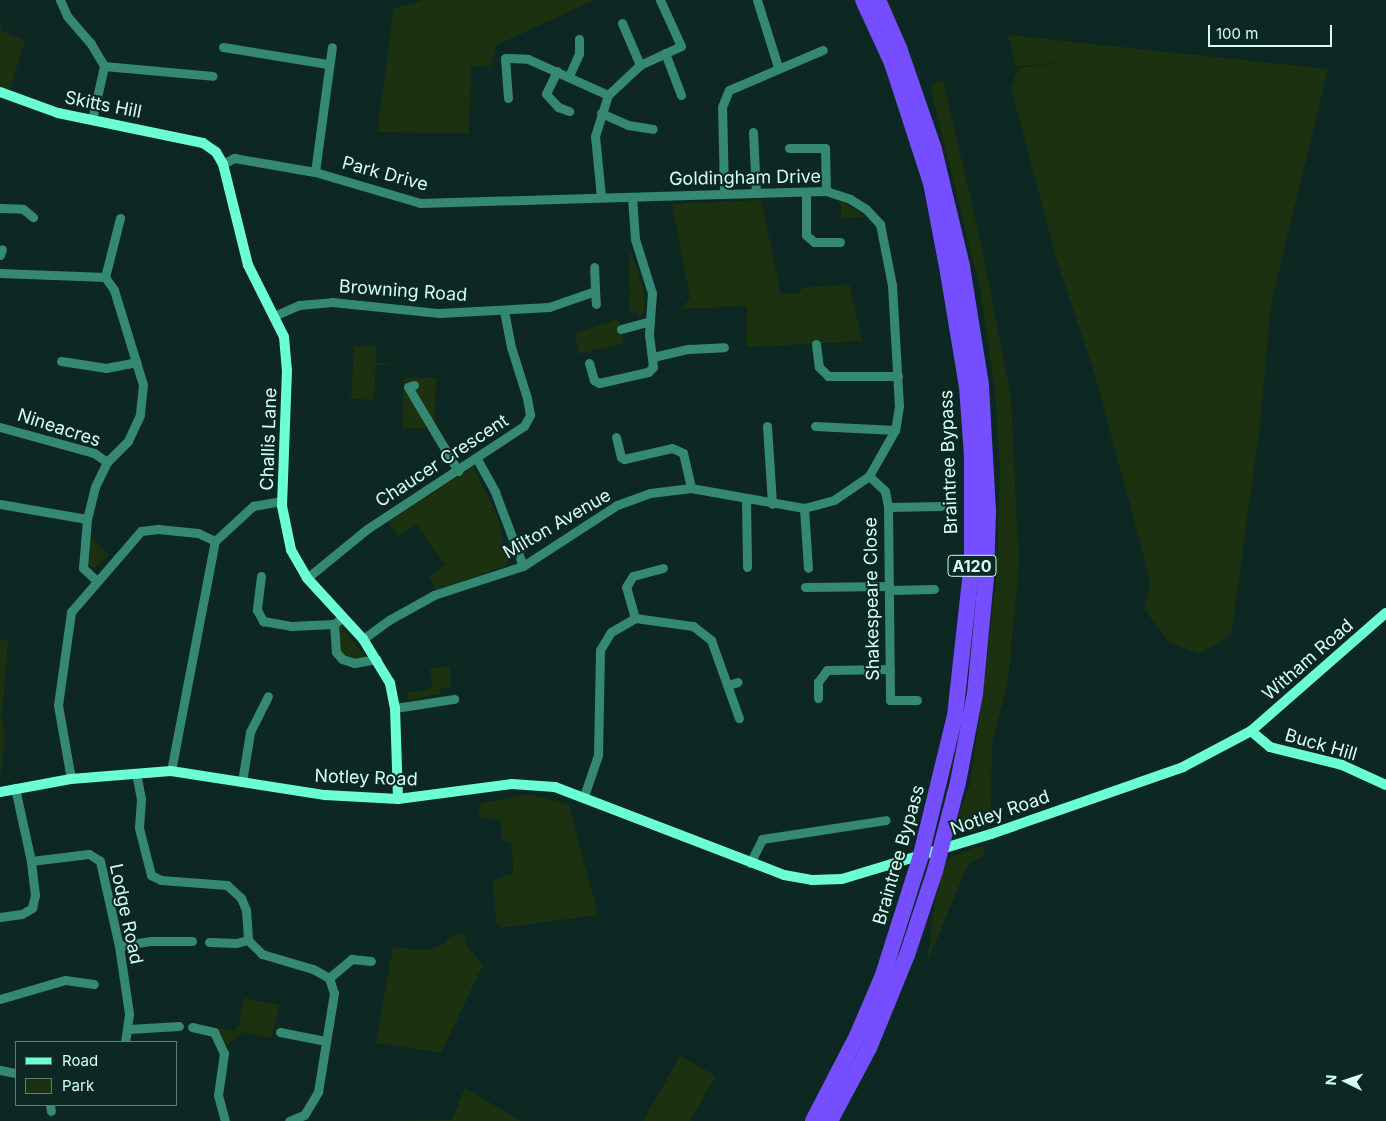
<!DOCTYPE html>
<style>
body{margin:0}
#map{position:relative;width:1386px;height:1121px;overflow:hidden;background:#0d2723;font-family:Inter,sans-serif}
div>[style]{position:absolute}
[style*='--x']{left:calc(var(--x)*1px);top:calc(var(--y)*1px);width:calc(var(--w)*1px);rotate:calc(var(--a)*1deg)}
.green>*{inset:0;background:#1b3110;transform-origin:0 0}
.street>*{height:9px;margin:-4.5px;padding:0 4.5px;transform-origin:4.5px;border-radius:4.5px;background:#358972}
.secondary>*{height:10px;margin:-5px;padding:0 5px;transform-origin:5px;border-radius:5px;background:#6affd5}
.highway>*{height:16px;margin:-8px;padding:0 8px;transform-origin:8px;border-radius:8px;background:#744eff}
span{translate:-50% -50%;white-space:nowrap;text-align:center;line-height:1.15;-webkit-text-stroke:4px #0d2723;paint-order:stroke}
.shield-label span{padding:1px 4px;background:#0d2723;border:1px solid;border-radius:4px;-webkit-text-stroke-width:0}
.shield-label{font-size:16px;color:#d3fff7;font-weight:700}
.street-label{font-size:18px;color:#d3fff7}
.legend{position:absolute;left:15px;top:1041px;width:162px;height:65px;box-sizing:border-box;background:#0d2723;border:1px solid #5c7d78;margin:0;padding:6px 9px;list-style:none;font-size:15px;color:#d3fff7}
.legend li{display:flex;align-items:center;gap:10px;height:25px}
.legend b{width:25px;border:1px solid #5c7d78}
.north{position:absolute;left:1321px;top:1056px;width:50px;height:50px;-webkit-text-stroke:4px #0d2723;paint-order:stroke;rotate:274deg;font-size:14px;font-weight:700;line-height:20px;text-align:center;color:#d3fff7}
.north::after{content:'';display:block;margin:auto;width:18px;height:22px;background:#d3fff7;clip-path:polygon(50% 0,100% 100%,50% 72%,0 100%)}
.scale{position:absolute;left:1208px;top:25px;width:124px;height:22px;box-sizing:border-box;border:2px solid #d3fff7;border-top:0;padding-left:6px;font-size:15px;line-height:18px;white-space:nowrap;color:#d3fff7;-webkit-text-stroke:4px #0d2723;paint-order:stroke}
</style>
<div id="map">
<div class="green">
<i style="clip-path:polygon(424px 0,594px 0,497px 45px,491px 66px,471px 67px,469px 134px,377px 132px,394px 8px)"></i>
<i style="clip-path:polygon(0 21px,2px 31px,25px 40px,10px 90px,0 87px)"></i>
<i style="clip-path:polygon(1008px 35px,1328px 69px,1271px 304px,1260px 426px,1231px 635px,1199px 654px,1170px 643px,1144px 609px,1151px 584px,1095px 375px,1057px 261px,1011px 88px,1018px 68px,1071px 61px,1016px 67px)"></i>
<i style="clip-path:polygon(943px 80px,980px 239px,1011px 396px,1019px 565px,1008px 681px,992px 743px,991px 821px,952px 835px,971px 780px,985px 674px,997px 571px,1000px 467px,995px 392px,981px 293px,930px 86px)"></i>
<i style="clip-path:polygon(761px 200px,781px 294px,799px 293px,802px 288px,849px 284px,862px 341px,746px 347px,747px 306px,682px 309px,690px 297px,672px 204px)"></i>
<i style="clip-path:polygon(841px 201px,858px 211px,865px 217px,841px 218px)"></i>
<i style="clip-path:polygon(629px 247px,644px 290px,645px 311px,639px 318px,637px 312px,630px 314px)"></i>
<i style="clip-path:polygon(618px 319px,624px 343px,579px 354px,575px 333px)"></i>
<i style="clip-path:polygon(354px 346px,377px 346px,376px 363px,405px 365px,376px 365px,374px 400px,351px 399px)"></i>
<i style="left:404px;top:377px;width:32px;height:51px;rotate:2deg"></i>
<i style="clip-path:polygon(473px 467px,498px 517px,508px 565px,436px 590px,429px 577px,445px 565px,416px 524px,398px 536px,388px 522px)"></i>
<i style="clip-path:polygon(88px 535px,109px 555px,94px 569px,86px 562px)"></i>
<i style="clip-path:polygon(340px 625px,366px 657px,353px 659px,343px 654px,339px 649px,337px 627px)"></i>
<i style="clip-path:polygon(0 639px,8px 640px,2px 721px,5px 739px,0 781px)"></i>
<i style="clip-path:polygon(450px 666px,451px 688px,440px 689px,440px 694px,408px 700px,407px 693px,433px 688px,430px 669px)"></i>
<i style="clip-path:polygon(529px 794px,569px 805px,598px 915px,501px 928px,496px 921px,493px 880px,513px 873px,512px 845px,509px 841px,502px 841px,501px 821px,478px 817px,481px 803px)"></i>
<i style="clip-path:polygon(975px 847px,985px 847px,984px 856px,968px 864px,927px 963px,935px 901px,944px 861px)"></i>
<i style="clip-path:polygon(465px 933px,466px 945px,483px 965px,441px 1053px,376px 1043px,393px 947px,427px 950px,444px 944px,449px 937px)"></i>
<i style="clip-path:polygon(244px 998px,280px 1005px,271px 1038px,243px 1032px,224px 1047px,216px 1028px,234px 1031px,239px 1025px)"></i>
<i style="clip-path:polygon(680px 1056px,716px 1076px,690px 1121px,643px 1121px)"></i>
<i style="clip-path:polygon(465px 1088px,521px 1121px,363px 1121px,452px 1120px)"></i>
</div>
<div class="street">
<i style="--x:60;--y:0;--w:17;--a:66"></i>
<i style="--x:67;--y:16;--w:37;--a:49"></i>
<i style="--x:91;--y:44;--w:26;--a:59"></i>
<i style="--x:104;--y:66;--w:55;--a:102.5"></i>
<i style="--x:757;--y:0;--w:70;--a:72.6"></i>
<i style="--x:622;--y:23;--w:46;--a:66.8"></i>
<i style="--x:223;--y:47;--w:106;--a:9.2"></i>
<i style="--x:665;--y:53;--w:45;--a:69.1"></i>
<i style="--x:104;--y:66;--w:109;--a:5.2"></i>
<i style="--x:557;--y:71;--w:25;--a:116"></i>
<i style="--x:546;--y:94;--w:18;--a:47"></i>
<i style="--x:558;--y:107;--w:12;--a:20"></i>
<i style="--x:569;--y:76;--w:24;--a:-66"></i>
<i style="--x:579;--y:54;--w:15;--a:-90"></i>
<i style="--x:508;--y:98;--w:40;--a:-94.3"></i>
<i style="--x:505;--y:58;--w:23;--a:2"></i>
<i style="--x:528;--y:59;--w:88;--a:24.2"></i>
<i style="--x:601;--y:113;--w:30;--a:24"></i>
<i style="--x:628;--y:125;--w:25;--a:9"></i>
<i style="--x:753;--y:132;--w:61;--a:87.2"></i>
<i style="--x:789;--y:148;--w:36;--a:0"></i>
<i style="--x:825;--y:148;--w:43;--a:88.7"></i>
<i style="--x:223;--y:164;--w:13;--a:-29"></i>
<i style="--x:234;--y:158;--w:82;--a:9.8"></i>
<i style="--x:315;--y:172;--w:109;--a:16.4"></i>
<i style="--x:420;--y:203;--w:406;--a:-1.7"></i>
<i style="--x:826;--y:191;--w:25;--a:18"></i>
<i style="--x:850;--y:199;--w:19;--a:32"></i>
<i style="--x:866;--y:209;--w:21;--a:47"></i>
<i style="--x:880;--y:224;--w:62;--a:78.9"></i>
<i style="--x:892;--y:285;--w:121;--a:86.7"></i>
<i style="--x:899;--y:406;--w:24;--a:99"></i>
<i style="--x:895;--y:430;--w:53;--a:119.5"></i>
<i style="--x:869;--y:476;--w:42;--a:145.6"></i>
<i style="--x:834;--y:500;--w:31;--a:165"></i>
<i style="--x:804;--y:508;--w:115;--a:-170"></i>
<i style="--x:691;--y:488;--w:41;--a:173"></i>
<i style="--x:650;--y:493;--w:35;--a:160"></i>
<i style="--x:617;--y:505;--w:112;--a:147"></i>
<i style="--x:523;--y:566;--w:94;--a:162"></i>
<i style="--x:434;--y:595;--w:51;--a:150.9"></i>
<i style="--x:389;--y:620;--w:32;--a:144"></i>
<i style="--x:315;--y:172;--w:126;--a:-82.3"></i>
<i style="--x:724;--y:192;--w:85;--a:-91.3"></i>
<i style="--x:722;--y:107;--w:18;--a:-68"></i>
<i style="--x:729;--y:90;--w:102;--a:-23.1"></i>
<i style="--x:806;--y:192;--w:43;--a:90"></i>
<i style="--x:806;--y:235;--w:11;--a:41"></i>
<i style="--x:814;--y:242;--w:26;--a:0"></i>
<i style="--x:601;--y:197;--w:61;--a:-95.6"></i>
<i style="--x:595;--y:136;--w:43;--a:-72.4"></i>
<i style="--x:608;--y:95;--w:44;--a:-43.2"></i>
<i style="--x:640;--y:65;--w:45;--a:-24.9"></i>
<i style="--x:681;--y:46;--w:51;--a:-114.5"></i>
<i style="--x:0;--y:208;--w:23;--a:2"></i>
<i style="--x:23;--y:209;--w:13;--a:39"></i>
<i style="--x:0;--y:255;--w:6;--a:-72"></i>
<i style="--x:0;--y:273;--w:105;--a:2.2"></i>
<i style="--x:105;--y:277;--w:16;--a:55"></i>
<i style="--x:114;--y:290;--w:99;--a:73"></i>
<i style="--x:143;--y:385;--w:30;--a:96"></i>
<i style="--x:140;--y:415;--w:29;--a:115"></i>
<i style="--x:128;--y:441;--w:30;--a:135"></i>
<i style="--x:107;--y:462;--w:28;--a:116"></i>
<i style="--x:95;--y:487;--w:33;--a:104"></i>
<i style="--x:87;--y:519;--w:49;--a:94.7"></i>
<i style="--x:83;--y:568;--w:18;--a:43"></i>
<i style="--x:105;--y:277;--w:61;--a:-75.7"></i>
<i style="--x:595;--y:291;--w:13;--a:86"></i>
<i style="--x:274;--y:316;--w:27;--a:-24"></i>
<i style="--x:299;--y:305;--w:33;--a:-5"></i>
<i style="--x:332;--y:302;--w:108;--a:5.9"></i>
<i style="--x:439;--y:313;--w:110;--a:-3.1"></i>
<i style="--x:549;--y:307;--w:49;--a:-19.2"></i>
<i style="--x:595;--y:291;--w:24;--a:-92"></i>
<i style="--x:621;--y:329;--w:30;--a:-15"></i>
<i style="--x:816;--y:344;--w:23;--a:83"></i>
<i style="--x:819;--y:367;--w:13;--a:45"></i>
<i style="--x:828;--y:376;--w:70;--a:0"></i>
<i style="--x:653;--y:357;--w:37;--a:-13"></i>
<i style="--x:689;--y:349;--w:35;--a:-3"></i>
<i style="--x:61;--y:361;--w:46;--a:8.8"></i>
<i style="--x:106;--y:368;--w:31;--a:-11"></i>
<i style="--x:589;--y:363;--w:18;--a:74"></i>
<i style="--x:594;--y:380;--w:6;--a:31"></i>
<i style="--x:599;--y:383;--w:50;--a:-12.7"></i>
<i style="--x:648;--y:372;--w:7;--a:-45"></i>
<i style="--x:653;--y:367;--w:33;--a:-97"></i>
<i style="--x:649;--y:334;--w:41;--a:-85.8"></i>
<i style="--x:652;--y:293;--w:57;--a:-107.5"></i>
<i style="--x:635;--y:239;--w:42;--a:-94.1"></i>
<i style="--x:414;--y:385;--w:6;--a:162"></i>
<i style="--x:408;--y:387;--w:98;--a:59.2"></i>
<i style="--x:767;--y:426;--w:78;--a:86.3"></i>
<i style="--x:815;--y:426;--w:80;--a:2.9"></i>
<i style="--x:0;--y:427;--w:98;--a:15.5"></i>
<i style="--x:94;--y:453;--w:16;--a:35"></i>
<i style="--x:616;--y:437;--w:21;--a:76"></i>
<i style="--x:621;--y:457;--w:4;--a:34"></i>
<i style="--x:624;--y:459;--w:49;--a:-12.9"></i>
<i style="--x:672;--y:448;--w:12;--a:24"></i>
<i style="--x:683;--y:453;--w:36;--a:77"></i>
<i style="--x:477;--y:459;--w:38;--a:61"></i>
<i style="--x:495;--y:492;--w:79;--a:69.3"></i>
<i style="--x:869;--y:476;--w:22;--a:43"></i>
<i style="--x:885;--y:491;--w:16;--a:79"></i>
<i style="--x:888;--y:507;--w:193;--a:89.4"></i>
<i style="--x:890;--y:700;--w:27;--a:0"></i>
<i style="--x:746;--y:500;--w:67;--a:89.1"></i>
<i style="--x:0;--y:504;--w:88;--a:9.8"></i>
<i style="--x:888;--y:507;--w:53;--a:-1.1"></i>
<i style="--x:804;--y:508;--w:60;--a:86.2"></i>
<i style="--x:261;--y:576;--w:34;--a:97"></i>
<i style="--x:257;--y:610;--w:13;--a:61"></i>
<i style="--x:263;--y:621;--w:28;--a:10"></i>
<i style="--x:291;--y:626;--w:43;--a:-2.7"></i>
<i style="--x:334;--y:624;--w:10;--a:-37"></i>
<i style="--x:307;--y:578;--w:77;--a:-39.2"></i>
<i style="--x:367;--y:529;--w:188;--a:-33.3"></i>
<i style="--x:524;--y:426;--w:13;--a:-61"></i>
<i style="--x:530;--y:415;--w:17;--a:-100"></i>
<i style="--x:527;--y:398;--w:53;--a:-107.4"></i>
<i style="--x:511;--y:347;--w:37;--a:-101"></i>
<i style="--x:805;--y:587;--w:84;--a:-0.7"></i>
<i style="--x:889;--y:590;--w:45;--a:-1.3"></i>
<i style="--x:635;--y:618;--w:32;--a:-106"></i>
<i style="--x:626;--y:587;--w:13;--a:-58"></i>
<i style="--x:633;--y:576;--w:31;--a:-15"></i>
<i style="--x:334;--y:624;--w:28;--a:86"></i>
<i style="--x:336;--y:652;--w:9;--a:49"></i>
<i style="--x:342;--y:659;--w:13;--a:18"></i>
<i style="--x:354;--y:663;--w:23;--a:-10"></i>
<i style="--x:728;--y:685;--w:10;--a:-17"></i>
<i style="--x:818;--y:698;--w:16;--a:-90"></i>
<i style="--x:818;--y:682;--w:15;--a:-53"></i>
<i style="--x:827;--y:670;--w:63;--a:-0.9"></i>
<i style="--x:395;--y:708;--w:60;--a:-8.7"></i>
<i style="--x:171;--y:771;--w:234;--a:-79.2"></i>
<i style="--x:215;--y:541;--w:52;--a:-42.6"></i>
<i style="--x:253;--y:506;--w:29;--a:-10"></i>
<i style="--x:136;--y:773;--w:26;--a:79"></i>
<i style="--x:141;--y:799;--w:29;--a:94"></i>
<i style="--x:139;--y:828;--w:49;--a:75.7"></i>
<i style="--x:151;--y:875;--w:11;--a:27"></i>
<i style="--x:161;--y:880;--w:66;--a:4.3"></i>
<i style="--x:227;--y:885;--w:19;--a:43"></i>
<i style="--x:241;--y:898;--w:13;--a:67"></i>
<i style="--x:246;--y:910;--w:30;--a:86"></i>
<i style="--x:248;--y:940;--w:20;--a:45"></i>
<i style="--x:262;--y:954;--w:53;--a:16.4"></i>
<i style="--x:313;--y:969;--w:18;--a:29"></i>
<i style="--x:329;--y:978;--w:16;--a:72"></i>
<i style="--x:334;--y:993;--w:100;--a:99.2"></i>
<i style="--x:318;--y:1092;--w:27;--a:121"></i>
<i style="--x:304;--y:1115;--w:16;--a:158"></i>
<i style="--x:71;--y:779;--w:75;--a:-100"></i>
<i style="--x:58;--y:705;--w:94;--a:-82"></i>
<i style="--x:71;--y:612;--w:107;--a:-49.2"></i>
<i style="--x:141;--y:531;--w:17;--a:-7"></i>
<i style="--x:158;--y:529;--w:40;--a:5.7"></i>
<i style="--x:198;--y:533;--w:19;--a:25"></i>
<i style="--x:242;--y:782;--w:51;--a:-80.9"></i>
<i style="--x:250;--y:732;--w:40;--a:-63.4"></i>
<i style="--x:584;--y:796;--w:43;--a:-71.1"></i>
<i style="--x:598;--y:755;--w:105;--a:-88.9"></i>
<i style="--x:600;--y:650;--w:21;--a:-59"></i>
<i style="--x:611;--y:632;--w:28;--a:-30"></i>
<i style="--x:635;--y:618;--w:59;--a:7.9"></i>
<i style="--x:693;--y:626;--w:23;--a:38"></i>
<i style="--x:711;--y:640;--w:83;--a:70.3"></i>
<i style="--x:31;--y:861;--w:58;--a:-6.9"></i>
<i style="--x:89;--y:854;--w:13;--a:32"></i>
<i style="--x:100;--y:861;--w:87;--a:77.4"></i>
<i style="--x:119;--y:946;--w:69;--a:81.6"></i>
<i style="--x:129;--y:1014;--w:28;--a:98"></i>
<i style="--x:750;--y:863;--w:27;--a:-63"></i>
<i style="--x:762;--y:839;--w:125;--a:-8.7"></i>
<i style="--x:0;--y:917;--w:22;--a:-8"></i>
<i style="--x:22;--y:914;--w:12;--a:-31"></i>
<i style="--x:32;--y:908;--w:13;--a:-77"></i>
<i style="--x:35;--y:895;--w:34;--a:-97"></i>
<i style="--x:31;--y:861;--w:75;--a:-102.4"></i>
<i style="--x:209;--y:942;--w:27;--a:2"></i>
<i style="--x:236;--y:943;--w:12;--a:-14"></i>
<i style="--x:119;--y:946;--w:31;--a:-9"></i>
<i style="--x:150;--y:941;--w:42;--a:0"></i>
<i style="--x:329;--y:978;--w:30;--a:-40"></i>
<i style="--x:352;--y:959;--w:19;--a:6"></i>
<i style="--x:0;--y:999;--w:68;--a:-16.3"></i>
<i style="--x:65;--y:980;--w:29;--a:8"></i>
<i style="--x:192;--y:1027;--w:23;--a:13"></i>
<i style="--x:214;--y:1032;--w:23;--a:65"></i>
<i style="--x:224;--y:1053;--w:42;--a:98.1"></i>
<i style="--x:218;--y:1095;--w:27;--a:75"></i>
<i style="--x:129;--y:1029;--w:50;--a:-3.4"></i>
<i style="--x:280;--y:1032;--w:47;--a:11.1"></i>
<i style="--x:0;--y:1070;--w:16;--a:11"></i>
<i style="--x:50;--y:1105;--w:6;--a:81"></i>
</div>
<div class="secondary">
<i style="--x:0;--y:92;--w:62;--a:19.9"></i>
<i style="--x:58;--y:113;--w:148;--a:11.7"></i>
<i style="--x:203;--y:143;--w:16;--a:35"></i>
<i style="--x:216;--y:152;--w:14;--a:60"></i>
<i style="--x:223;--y:164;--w:104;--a:76.1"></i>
<i style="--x:248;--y:265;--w:80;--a:63.4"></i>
<i style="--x:284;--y:337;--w:33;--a:85"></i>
<i style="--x:287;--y:370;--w:136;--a:92.1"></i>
<i style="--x:282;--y:506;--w:45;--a:78.4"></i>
<i style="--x:291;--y:550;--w:32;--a:60"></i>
<i style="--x:307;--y:578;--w:83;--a:47.4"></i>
<i style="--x:363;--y:639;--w:52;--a:58.5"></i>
<i style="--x:390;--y:683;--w:25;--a:79"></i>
<i style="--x:395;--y:708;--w:91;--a:88.1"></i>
<i style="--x:1251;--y:731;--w:25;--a:40"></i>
<i style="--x:1270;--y:747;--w:74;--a:14"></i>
<i style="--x:1342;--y:765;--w:48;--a:24.4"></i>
<i style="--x:0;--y:792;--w:72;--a:-10.4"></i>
<i style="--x:71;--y:779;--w:100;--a:-4.6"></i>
<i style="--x:171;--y:771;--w:156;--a:8.9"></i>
<i style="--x:325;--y:795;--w:73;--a:3.1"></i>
<i style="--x:398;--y:799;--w:115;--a:-7.5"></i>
<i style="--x:512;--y:784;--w:43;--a:4"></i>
<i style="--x:555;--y:787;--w:245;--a:21"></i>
<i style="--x:784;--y:875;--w:28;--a:10"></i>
<i style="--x:812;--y:880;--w:30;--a:-2"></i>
<i style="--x:842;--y:879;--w:156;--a:-16.8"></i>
<i style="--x:991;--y:834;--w:203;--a:-19.2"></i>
<i style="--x:1183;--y:767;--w:77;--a:-27.9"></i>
<i style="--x:1251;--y:731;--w:179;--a:-41.2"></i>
</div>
<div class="highway">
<i style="--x:813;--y:1121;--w:96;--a:-62.6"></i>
<i style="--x:857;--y:1036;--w:66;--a:-66.9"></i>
<i style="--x:883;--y:975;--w:126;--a:-72.4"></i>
<i style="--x:921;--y:855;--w:143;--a:-76.3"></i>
<i style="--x:955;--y:716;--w:154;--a:-83.7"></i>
<i style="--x:972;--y:563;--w:107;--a:-90"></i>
<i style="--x:972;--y:456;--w:69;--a:-94.1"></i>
<i style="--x:967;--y:387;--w:117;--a:-99.4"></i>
<i style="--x:948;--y:272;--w:91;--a:-100.8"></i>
<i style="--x:931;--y:183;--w:126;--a:-108"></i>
<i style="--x:892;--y:63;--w:69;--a:-114.7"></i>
<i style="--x:830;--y:1121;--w:83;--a:-61.9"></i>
<i style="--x:869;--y:1048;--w:100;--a:-67.8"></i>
<i style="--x:907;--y:955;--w:89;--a:-71.6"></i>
<i style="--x:935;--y:871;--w:92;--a:-75.5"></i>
<i style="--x:958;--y:782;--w:90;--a:-79.1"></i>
<i style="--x:975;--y:694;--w:117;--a:-84.6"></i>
<i style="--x:986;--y:578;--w:67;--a:-88.3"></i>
<i style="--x:988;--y:511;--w:126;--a:-93.2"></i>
<i style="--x:981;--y:385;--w:121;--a:-99.1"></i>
<i style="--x:962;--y:266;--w:120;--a:-103.5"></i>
<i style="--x:934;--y:149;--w:107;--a:-109.1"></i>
<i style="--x:899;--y:48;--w:52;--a:-113.6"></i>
</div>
<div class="shield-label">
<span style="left:972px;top:566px">A120</span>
</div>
<div class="street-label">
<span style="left:103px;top:105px;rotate:11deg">Skitts Hill</span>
<span style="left:385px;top:174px;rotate:15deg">Park Drive</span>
<span style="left:745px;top:178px;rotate:-1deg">Goldingham Drive</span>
<span style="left:403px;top:291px;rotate:4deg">Browning Road</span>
<span style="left:59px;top:428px;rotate:18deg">Nineacres</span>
<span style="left:269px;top:439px;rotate:-88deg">Challis Lane</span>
<span style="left:442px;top:461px;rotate:-33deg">Chaucer Crescent</span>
<span style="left:949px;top:462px;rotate:-92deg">Braintree Bypass</span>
<span style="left:557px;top:524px;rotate:-30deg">Milton Avenue</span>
<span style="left:872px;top:599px;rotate:-91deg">Shakespeare Close</span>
<span style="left:1308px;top:660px;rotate:-41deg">Witham Road</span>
<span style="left:1321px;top:745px;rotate:16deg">Buck Hill</span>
<span style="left:366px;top:778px;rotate:2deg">Notley Road</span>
<span style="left:1000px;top:813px;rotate:-19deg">Notley Road</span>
<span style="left:899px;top:855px;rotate:-74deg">Braintree Bypass</span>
<span style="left:126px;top:914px;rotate:78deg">Lodge Road</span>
</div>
<ul class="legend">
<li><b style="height:6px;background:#6affd5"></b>Road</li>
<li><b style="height:14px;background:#1b3110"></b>Park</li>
</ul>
<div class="north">N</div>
<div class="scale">100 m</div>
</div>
